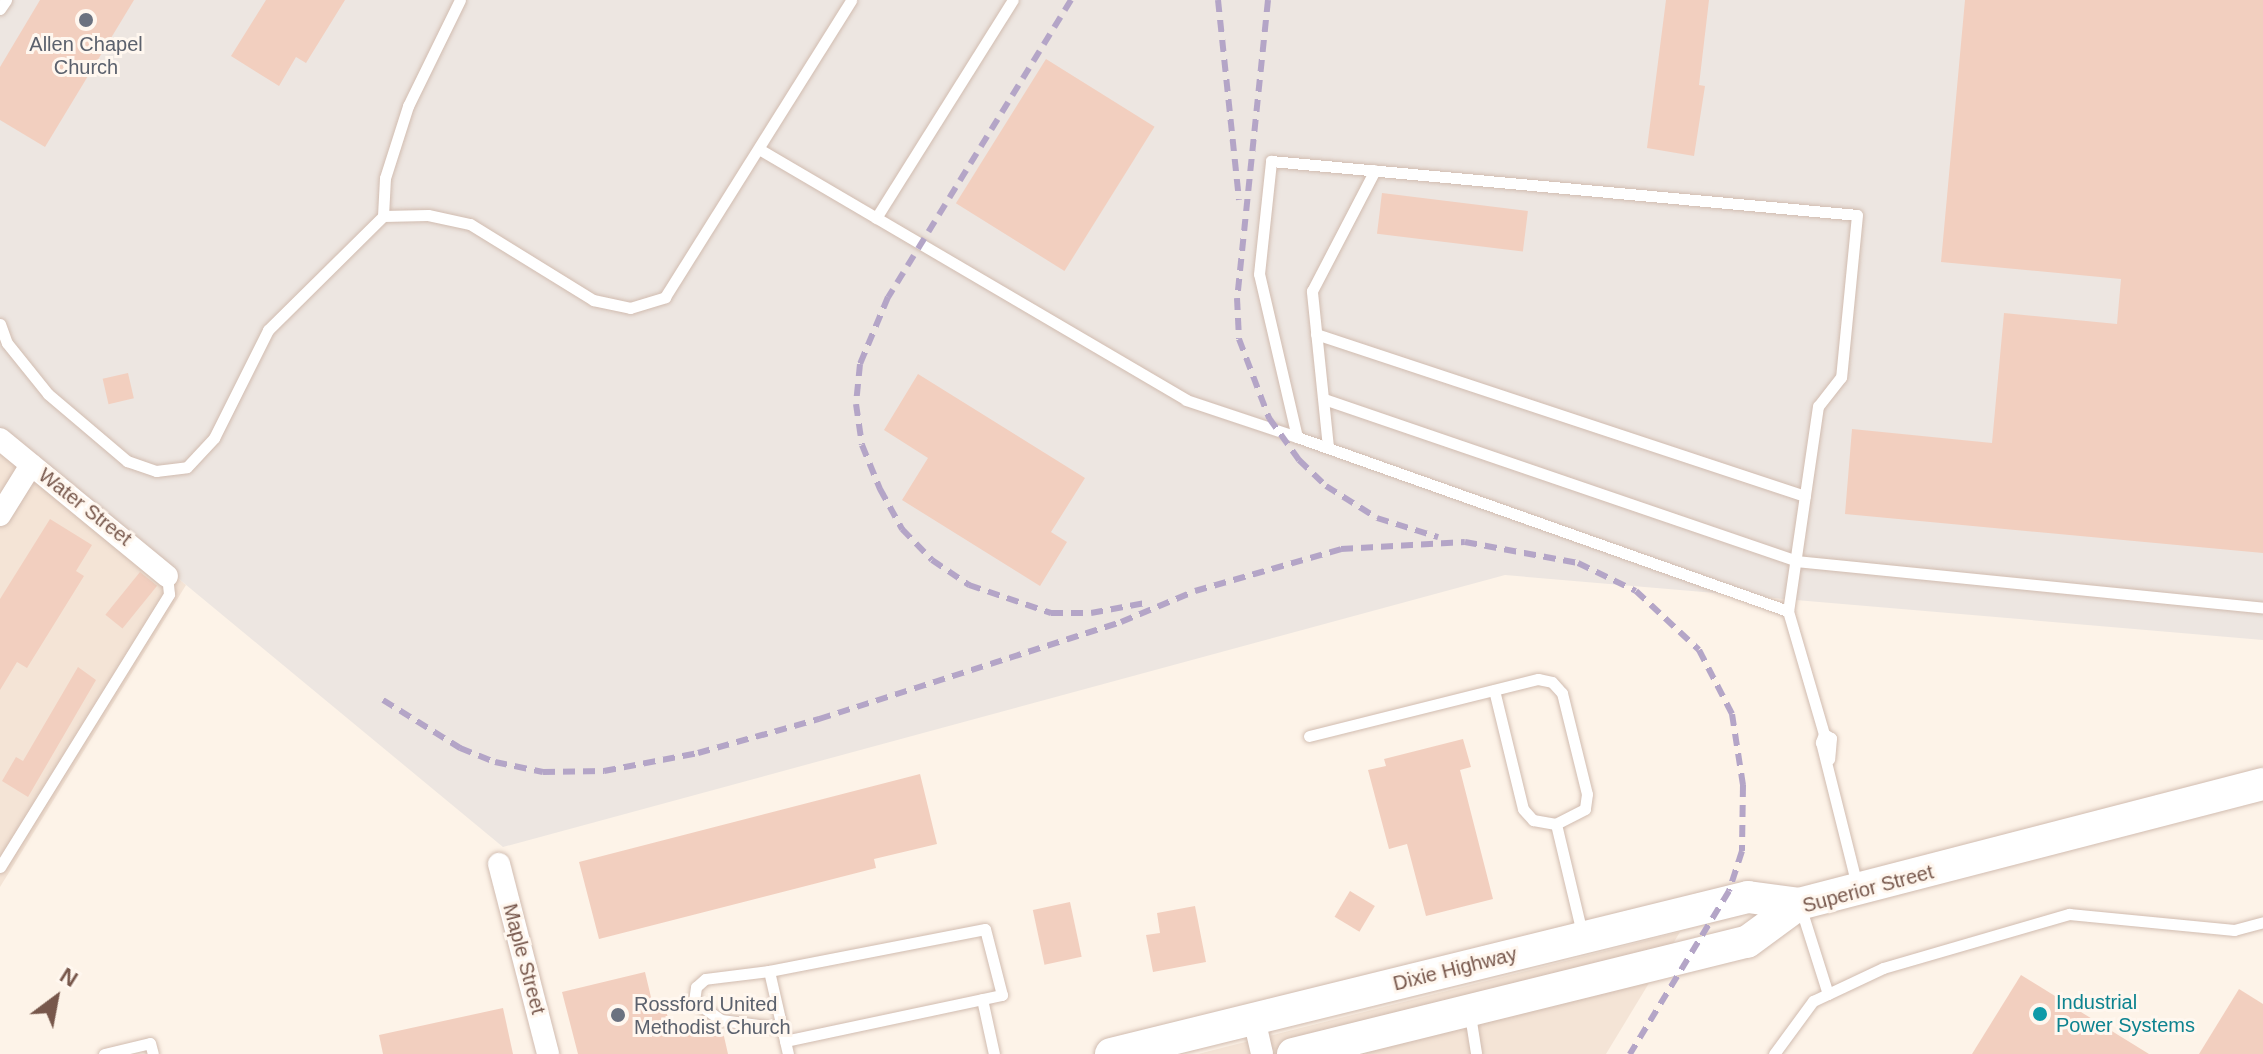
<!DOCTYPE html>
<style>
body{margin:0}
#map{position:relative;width:2263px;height:1054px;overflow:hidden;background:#fdf3e8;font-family:Helvetica,sans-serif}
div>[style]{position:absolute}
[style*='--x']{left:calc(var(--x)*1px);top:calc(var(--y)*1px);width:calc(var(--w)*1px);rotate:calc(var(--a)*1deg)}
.residential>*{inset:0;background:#f4e4d6}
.industrial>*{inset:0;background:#ede6e1}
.building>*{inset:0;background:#f2cfbf;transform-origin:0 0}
.roads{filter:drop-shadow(0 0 2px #d1bcb0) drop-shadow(0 0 2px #d1bcb0)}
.service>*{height:11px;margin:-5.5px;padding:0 5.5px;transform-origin:5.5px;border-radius:5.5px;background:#fff}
.minor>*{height:22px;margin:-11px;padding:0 11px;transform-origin:11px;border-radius:11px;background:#fff}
.secondary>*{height:32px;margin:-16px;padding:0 16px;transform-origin:16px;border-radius:16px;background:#fff}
.rail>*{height:6px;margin-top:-3px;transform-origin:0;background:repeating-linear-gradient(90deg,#b4a5c7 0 12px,transparent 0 20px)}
.dots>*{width:22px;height:22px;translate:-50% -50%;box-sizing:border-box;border:4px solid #fff7ef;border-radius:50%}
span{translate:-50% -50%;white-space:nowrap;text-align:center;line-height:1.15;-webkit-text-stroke:6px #fff7ef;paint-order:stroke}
.worship-label{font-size:20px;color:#5b616d}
.left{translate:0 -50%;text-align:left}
.street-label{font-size:20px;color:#77574b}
.culture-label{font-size:20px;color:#0d838f}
.north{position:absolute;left:16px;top:958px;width:80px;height:80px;-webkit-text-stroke:6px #fff7ef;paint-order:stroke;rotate:32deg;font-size:22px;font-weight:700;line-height:32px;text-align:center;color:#77574b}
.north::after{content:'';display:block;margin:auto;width:28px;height:36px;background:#77574b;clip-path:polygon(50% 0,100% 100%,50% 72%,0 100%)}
</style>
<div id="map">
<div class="residential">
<i style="clip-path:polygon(0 431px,186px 585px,0 887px)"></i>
<i style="clip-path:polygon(1680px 932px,1606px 1054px,1198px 1054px)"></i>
</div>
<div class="industrial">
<i style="clip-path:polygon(0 0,2263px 0,2263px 640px,1505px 575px,503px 847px,0 431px)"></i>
</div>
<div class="building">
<i style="clip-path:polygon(40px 0,134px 0,45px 147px,0 120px,0 67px)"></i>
<i style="clip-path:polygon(266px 0,345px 0,306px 63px,296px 57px,279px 86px,231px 56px)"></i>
<i style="clip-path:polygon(1666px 0,1709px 0,1699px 85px,1705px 86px,1694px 156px,1647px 148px)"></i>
<i style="clip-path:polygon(1965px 0,2263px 0,2263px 553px,1845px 514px,1852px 429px,1992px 443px,2004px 313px,2117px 324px,2121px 279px,1941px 262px)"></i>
<i style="left:1046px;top:59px;width:128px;height:170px;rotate:32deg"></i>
<i style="left:1382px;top:193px;width:147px;height:41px;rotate:7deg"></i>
<i style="left:128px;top:373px;width:26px;height:26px;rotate:77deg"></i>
<i style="clip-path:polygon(918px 374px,1085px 478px,1051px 532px,1067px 542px,1040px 586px,902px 500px,928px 458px,884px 430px)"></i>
<i style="clip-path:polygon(50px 519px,92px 545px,76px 571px,84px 576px,27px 668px,17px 662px,0 690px,0 599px)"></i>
<i style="left:140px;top:572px;width:22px;height:55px;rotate:39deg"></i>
<i style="clip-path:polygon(78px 667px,96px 680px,28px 797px,2px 781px,16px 757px,23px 761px)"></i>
<i style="clip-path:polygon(1463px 739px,1471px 767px,1460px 770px,1493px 899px,1426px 916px,1407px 844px,1389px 849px,1368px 770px,1386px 766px,1384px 759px)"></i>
<i style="clip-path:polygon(920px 774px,937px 844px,874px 859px,876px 868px,599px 939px,579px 862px)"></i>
<i style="left:1350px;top:891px;width:29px;height:30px;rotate:31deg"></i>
<i style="left:1070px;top:902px;width:56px;height:38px;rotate:78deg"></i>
<i style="clip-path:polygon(1195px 906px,1206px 962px,1153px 972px,1146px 935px,1160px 933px,1157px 913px)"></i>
<i style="clip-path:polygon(645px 972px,654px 1010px,665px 1007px,671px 1029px,705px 1020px,710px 1036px,723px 1032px,728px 1054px,578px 1054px,562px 992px)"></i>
<i style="clip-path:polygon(2021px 975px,2149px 1054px,1972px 1054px)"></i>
<i style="clip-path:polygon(2239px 989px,2263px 1004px,2263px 1054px,2199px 1054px)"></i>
<i style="clip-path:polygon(503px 1008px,513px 1054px,383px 1054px,379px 1035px)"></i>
</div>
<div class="roads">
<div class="service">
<i style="--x:0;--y:9;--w:11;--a:-56"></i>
<i style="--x:759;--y:149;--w:495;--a:30.4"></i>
<i style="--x:1186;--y:400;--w:117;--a:18.4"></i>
<i style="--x:383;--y:216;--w:45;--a:-1.3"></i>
<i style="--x:428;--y:215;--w:43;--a:12.1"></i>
<i style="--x:470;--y:224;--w:145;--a:31.7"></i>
<i style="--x:593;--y:300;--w:38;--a:12"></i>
<i style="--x:630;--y:308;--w:37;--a:-17"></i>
<i style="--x:665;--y:297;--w:350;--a:-57.9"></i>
<i style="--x:876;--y:218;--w:257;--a:-57.9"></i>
<i style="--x:0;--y:324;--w:20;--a:70"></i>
<i style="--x:7;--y:343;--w:65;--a:51.2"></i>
<i style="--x:48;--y:394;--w:104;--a:40.3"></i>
<i style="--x:127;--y:461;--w:31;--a:19"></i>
<i style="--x:156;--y:471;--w:31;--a:-7"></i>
<i style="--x:187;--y:467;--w:40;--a:-47"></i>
<i style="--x:214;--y:438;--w:121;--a:-63.4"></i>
<i style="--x:268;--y:330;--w:162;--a:-44.7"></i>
<i style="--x:383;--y:216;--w:38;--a:-87"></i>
<i style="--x:385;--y:178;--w:76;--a:-72.3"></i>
<i style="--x:408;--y:106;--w:118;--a:-63.9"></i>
<i style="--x:1316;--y:334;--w:515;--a:18.33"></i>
<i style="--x:1324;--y:399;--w:499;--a:18.9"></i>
<i style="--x:1796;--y:561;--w:469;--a:5.7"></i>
<i style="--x:1328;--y:447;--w:157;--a:-95.9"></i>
<i style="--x:1312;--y:291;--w:136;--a:-62.5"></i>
<i style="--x:1788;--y:611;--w:521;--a:-160.49"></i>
<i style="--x:1297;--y:437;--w:167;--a:-103.1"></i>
<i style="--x:1259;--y:274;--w:114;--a:-83.9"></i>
<i style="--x:1271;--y:161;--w:588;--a:5.26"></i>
<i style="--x:1857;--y:215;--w:163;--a:95.6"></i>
<i style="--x:1841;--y:377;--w:37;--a:128"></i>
<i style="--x:1818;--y:406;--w:207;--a:98.3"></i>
<i style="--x:1788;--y:611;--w:128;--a:73.7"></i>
<i style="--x:1824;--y:734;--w:9;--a:111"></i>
<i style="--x:1821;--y:742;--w:147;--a:75.9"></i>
<i style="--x:1494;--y:690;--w:122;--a:76.3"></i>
<i style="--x:1523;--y:809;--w:15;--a:48"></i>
<i style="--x:1533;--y:820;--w:23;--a:10"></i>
<i style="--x:1824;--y:734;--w:8;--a:30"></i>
<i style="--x:1831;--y:738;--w:21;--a:95"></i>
<i style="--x:1309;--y:736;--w:236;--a:-14"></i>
<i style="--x:1538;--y:679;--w:14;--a:12"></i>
<i style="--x:1552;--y:682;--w:15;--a:48"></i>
<i style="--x:1562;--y:693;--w:104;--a:76.1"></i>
<i style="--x:1587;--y:794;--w:15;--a:98"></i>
<i style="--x:1585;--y:809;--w:33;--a:153"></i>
<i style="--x:1556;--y:824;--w:116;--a:76.6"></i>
<i style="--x:0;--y:867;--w:321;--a:-58.2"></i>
<i style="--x:169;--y:594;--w:18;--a:-96"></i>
<i style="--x:1801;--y:909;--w:89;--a:72.4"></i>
<i style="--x:769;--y:971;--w:64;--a:172.9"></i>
<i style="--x:705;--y:979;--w:12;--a:138"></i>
<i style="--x:696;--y:987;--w:14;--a:98"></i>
<i style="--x:694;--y:1001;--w:33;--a:35"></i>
<i style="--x:721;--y:1020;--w:62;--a:7.5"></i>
<i style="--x:982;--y:999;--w:56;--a:77.7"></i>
<i style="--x:1470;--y:1015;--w:39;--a:81"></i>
<i style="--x:785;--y:1041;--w:222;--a:-12"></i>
<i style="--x:1002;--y:995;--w:68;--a:-104.4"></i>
<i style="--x:985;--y:929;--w:220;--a:169"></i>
<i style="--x:769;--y:971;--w:85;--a:77.1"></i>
<i style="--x:104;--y:1054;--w:47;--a:-13.4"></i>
<i style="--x:150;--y:1043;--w:11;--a:75"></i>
<i style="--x:1774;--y:1054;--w:66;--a:-53.7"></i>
<i style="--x:1813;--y:1001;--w:17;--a:-25"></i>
<i style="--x:1828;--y:994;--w:61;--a:-25.3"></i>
<i style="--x:1883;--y:968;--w:194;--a:-16.2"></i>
<i style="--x:2069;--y:914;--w:166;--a:5.5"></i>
<i style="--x:2234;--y:930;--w:30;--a:-15"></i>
</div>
<div class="minor">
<i style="--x:0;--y:439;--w:216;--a:39.4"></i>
<i style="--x:0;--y:515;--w:59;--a:-58.2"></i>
<i style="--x:499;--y:864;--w:196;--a:75.5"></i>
<i style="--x:1254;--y:1019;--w:36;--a:77"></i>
</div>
<div class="secondary">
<i style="--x:1111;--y:1054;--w:656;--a:-13.85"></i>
<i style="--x:1748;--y:897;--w:51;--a:7.8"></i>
<i style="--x:1293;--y:1054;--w:468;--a:-13.9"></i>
<i style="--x:1747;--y:942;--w:64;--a:-36.2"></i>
<i style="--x:1799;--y:904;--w:479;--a:-14.5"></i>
</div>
</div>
<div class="rail">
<i style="--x:1071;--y:0;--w:349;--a:121.6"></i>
<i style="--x:888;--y:297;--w:73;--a:112.7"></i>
<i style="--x:860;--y:364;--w:40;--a:95.7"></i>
<i style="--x:856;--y:404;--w:41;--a:81.7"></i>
<i style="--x:862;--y:445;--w:48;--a:67.8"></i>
<i style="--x:880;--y:489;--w:46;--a:61.2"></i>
<i style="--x:902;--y:529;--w:43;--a:45.9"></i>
<i style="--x:932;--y:560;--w:45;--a:34"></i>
<i style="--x:969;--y:585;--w:87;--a:18.9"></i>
<i style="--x:1051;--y:613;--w:40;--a:0"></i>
<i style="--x:1091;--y:613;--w:55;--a:-10.5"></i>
<i style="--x:1218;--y:0;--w:201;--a:84"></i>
<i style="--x:1268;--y:0;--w:300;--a:95.9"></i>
<i style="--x:1237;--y:298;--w:41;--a:87.2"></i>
<i style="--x:1239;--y:339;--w:85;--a:69.2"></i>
<i style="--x:1269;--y:418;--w:52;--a:54.5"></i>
<i style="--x:1299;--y:460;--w:37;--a:44"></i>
<i style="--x:1326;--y:486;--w:60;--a:32.1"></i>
<i style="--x:1377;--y:518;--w:64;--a:17.3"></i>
<i style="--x:383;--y:700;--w:91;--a:31.9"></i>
<i style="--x:460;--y:748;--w:38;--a:22"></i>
<i style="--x:495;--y:762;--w:49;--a:11.8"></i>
<i style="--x:543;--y:772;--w:61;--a:-0.9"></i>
<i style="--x:604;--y:771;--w:96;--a:-10.8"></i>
<i style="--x:698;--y:753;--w:126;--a:-15.7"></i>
<i style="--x:819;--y:719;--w:317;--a:-17.8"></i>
<i style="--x:1121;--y:622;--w:80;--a:-22.7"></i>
<i style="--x:1195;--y:591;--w:152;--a:-16"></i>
<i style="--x:1341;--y:549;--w:124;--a:-3.2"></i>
<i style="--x:1465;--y:542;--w:115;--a:10.5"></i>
<i style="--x:1578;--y:563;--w:64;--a:25.8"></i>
<i style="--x:1636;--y:591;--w:86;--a:43.1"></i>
<i style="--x:1699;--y:650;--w:72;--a:62.7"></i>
<i style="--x:1732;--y:714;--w:72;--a:81.2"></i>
<i style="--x:1743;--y:785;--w:66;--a:90.9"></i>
<i style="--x:1742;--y:851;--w:42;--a:108"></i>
<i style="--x:1729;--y:891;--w:191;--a:121.3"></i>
</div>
<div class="dots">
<i style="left:86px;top:20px;background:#6b7280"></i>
<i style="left:2040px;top:1014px;background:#0f9aa8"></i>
<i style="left:618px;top:1015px;background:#6b7280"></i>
</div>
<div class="worship-label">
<span style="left:86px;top:56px">Allen Chapel<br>Church</span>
<span class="left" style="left:634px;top:1016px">Rossford United<br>Methodist Church</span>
</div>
<div class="street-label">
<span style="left:85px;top:507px;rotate:38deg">Water Street</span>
<span style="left:1868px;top:889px;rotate:-15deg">Superior Street</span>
<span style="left:524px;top:959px;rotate:75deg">Maple Street</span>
<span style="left:1455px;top:969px;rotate:-14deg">Dixie Highway</span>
</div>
<div class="culture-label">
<span class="left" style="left:2056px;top:1014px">Industrial<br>Power Systems</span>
</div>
<div class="north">N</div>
</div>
